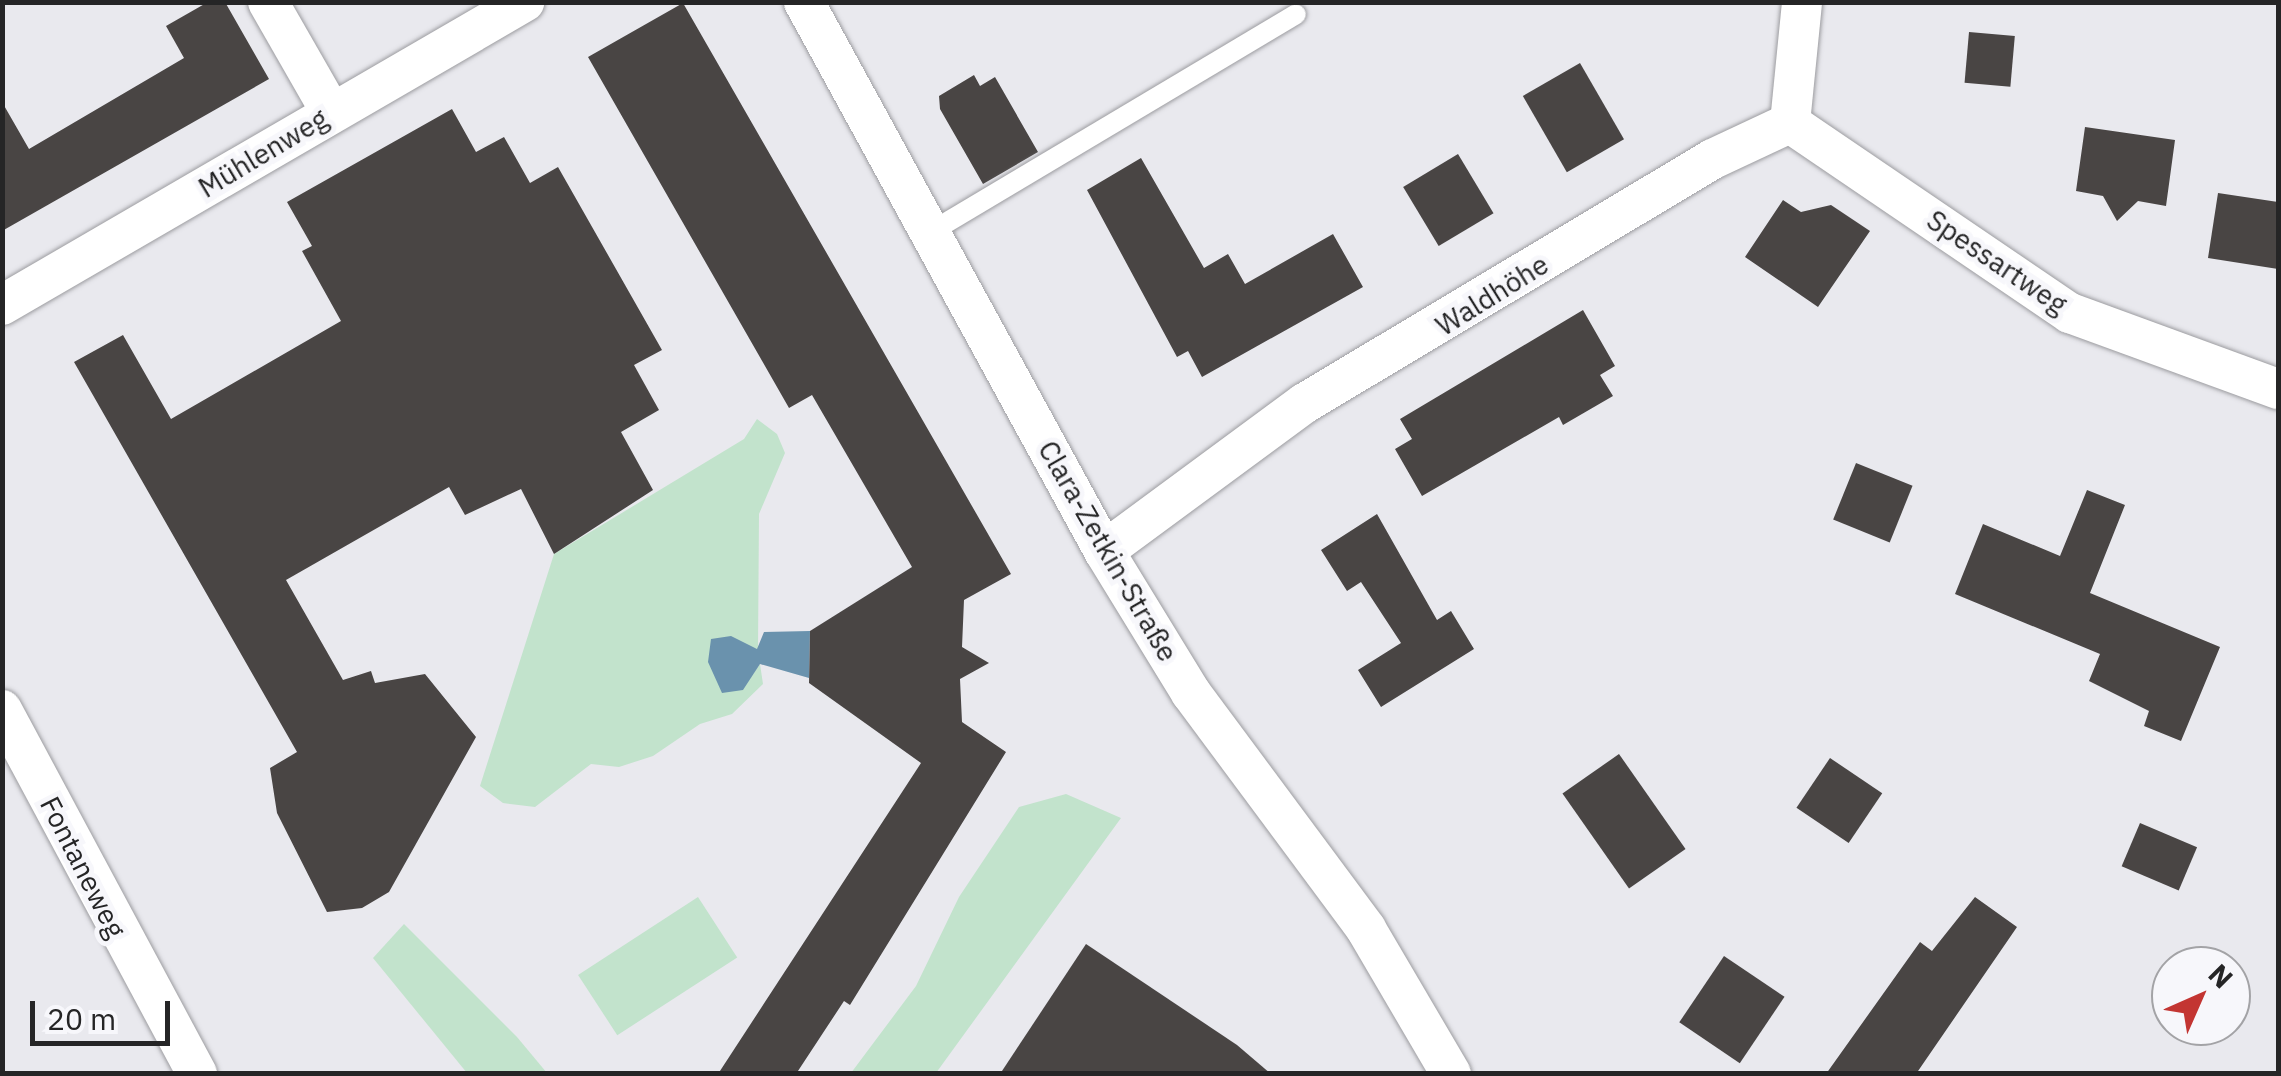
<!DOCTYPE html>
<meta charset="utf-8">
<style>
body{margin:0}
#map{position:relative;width:2281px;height:1076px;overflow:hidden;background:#e9e9ee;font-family:"IBM Plex Sans",sans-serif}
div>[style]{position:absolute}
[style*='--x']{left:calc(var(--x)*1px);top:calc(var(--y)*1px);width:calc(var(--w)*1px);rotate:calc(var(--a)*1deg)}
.green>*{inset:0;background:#c2e3cc;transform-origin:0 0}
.water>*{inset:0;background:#6a92ad}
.building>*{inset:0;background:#494544;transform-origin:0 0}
.roads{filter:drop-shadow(0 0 2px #9c9ca0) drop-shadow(0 0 2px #9c9ca0)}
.service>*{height:20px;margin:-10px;padding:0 10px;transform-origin:10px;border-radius:10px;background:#fff}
.minor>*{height:40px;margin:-20px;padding:0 20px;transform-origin:20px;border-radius:20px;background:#fff}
span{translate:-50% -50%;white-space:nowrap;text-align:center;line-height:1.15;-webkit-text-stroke:10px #f7f7fb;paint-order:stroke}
.street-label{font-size:28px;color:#252526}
.frame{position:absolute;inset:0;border:5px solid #252526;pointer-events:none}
.north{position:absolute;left:2151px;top:946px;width:100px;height:100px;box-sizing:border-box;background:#f7f7fb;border:2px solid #a3a3a6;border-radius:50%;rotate:45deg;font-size:28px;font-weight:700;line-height:40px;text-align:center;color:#252526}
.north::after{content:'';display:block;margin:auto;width:35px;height:45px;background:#c33532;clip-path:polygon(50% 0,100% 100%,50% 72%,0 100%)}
.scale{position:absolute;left:30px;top:1001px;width:140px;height:45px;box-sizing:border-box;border:5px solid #252526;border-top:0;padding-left:12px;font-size:30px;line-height:35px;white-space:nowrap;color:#252526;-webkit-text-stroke:8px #f7f7fb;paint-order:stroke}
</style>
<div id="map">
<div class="green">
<i style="clip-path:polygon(757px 419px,777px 434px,785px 453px,759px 514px,758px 649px,743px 647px,742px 690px,760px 664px,763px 684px,732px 714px,700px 724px,653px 756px,619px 767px,591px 764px,535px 807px,503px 803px,480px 786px,554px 554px,744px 439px)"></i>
<i style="clip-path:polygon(1066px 794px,1121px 818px,936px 1073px,851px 1073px,916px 986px,959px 897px,1019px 807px)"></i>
<i style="left:698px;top:897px;width:72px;height:143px;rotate:57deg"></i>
<i style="clip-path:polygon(404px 924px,517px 1037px,547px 1073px,467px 1073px,373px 958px)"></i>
</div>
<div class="water">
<i style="clip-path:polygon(810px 631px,809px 678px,760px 664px,743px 690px,722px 693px,708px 662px,711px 639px,731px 636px,757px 649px,764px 632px)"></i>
</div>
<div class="building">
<i style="clip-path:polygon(208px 2px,225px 2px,269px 79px,2px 231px,2px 102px,29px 149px,184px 58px,166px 26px)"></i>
<i style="clip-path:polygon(683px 3px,1011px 574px,964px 600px,962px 647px,989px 663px,960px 679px,962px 722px,1006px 752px,850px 1005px,844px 1001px,796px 1074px,718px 1074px,921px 763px,809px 683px,810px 631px,912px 567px,812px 395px,789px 408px,588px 57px)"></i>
<i style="left:1969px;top:32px;width:46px;height:51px;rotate:5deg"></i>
<i style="left:1580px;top:63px;width:88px;height:66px;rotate:60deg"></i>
<i style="clip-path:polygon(974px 75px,980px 86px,995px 77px,1038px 152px,983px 184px,940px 109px,939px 96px)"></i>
<i style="clip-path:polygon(452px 109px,476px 152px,504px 137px,530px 183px,558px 167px,662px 350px,634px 365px,659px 410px,621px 432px,653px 490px,554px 554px,521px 489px,465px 515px,449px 487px,286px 580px,343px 680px,371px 671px,375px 683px,425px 674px,476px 737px,389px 892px,362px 908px,327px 912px,277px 813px,270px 768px,297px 752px,74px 362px,123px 335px,171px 419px,341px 321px,302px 251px,312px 246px,287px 202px)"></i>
<i style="clip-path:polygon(2085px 127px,2175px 140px,2166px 206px,2138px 201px,2117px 221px,2103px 196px,2076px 191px)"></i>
<i style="left:1458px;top:154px;width:69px;height:64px;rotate:59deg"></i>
<i style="clip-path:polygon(1141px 158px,1204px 268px,1228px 254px,1245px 284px,1333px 234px,1363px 287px,1202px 377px,1188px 351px,1177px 357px,1087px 190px)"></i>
<i style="clip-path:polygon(2218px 193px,2278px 202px,2278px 269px,2208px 258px)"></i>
<i style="clip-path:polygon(1783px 200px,1801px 212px,1831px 205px,1870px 231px,1818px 307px,1745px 257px)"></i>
<i style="clip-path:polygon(1583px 310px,1615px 366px,1600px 375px,1613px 396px,1563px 425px,1559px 417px,1422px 496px,1395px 449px,1412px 439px,1400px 419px)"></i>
<i style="left:1856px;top:463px;width:61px;height:61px;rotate:22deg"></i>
<i style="clip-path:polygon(2087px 490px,2125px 505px,2090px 593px,2220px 647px,2181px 741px,2144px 726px,2149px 711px,2089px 681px,2100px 654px,1955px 594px,1983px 524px,2060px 556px)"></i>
<i style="clip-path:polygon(1377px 514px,1437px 620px,1451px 611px,1474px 649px,1381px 707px,1358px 670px,1401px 643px,1361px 582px,1347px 591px,1321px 550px)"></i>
<i style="left:1619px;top:754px;width:116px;height:69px;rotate:55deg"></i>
<i style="left:1830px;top:758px;width:63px;height:60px;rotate:34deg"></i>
<i style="left:2140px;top:823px;width:62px;height:47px;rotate:23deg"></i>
<i style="clip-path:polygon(1975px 897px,2017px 927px,1916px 1074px,1826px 1074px,1920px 942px,1932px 951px)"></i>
<i style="clip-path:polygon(1086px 944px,1237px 1045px,1271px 1074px,1000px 1074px)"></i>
<i style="left:1724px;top:956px;width:73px;height:80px;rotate:34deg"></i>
</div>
<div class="roads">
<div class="service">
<i style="--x:929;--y:233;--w:427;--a:-30.8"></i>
</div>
<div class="minor">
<i style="--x:268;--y:2;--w:127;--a:60.2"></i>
<i style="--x:804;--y:2;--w:626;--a:61.35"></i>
<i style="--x:1104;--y:551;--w:167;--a:58.5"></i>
<i style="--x:1191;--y:693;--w:294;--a:53.4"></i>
<i style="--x:1366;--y:929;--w:168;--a:59.6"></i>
<i style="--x:1790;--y:123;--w:338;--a:34.2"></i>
<i style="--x:2070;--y:313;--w:221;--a:20.1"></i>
<i style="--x:1790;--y:123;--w:122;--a:-84.3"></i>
<i style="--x:2;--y:305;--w:604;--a:-30.13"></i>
<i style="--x:1104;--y:551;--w:250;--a:-36.4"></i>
<i style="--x:1305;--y:403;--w:475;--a:-30.9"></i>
<i style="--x:1713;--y:159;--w:85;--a:-25.1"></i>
<i style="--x:2;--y:710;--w:413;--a:61.8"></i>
</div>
</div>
<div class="street-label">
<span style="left:263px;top:153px;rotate:-31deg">Mühlenweg</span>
<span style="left:1997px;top:262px;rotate:34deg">Spessartweg</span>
<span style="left:1492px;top:295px;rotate:-32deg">Waldhöhe</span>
<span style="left:1108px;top:551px;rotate:60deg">Clara-Zetkin-Straße</span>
<span style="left:83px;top:867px;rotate:63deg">Fontaneweg</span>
</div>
<div class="frame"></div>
<div class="north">N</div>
<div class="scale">20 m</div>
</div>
